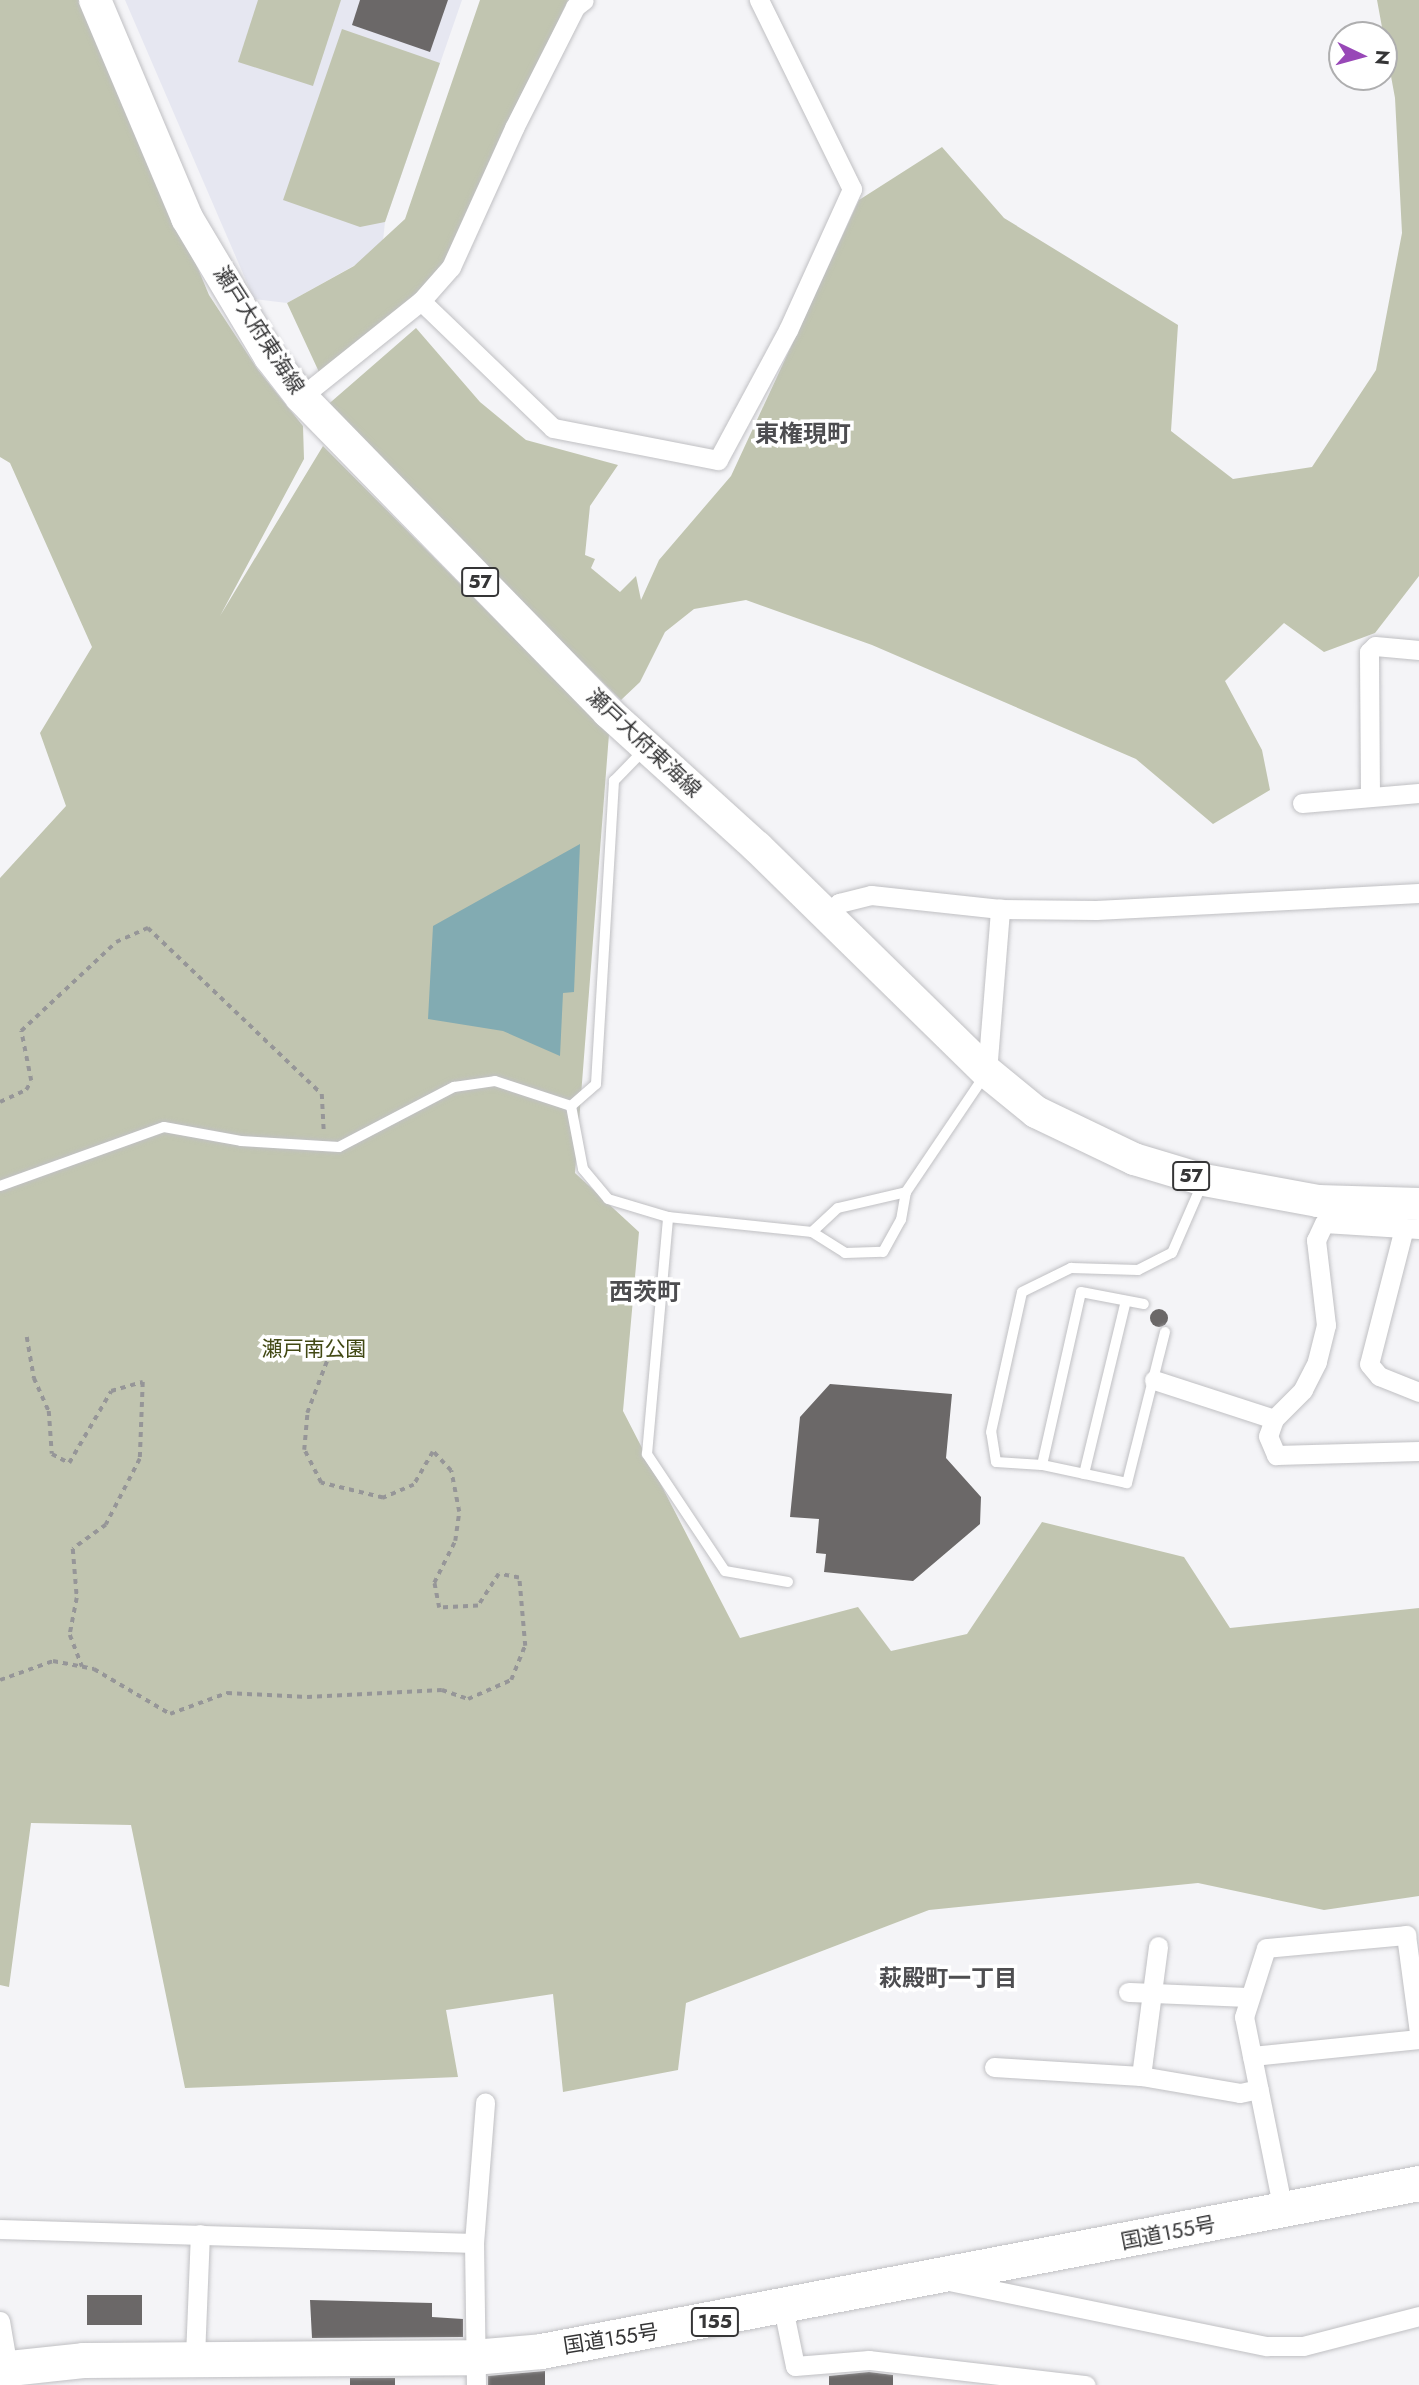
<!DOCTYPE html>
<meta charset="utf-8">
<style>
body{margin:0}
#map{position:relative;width:1419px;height:2385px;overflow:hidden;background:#f4f4f7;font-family:Jost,"Noto Sans JP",sans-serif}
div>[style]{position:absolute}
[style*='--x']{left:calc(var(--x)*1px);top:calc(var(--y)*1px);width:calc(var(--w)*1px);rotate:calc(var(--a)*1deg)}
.built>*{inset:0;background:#e6e7f1}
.green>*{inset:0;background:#c1c5b0}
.water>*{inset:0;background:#82abb2}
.building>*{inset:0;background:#6b6868;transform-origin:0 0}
.round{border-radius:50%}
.path>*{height:3.5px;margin-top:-1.75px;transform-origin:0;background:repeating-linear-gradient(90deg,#969698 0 5px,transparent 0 10px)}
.roads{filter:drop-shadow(0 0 2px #c0c0c3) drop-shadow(0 0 2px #c0c0c3)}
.lane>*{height:10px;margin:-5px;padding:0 5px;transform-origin:5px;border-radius:5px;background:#fff}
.street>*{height:19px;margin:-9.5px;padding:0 9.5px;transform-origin:9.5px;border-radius:9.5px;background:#fff}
.primary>*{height:32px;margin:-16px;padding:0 16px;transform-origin:16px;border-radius:16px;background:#fff}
.highway>*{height:35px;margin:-17.5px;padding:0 17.5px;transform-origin:17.5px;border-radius:17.5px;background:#fff}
span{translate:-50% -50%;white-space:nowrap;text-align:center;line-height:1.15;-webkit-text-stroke:7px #fff;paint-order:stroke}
.shield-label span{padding:2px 5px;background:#fff;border:2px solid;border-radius:5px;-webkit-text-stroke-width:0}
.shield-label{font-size:19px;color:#353536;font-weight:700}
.street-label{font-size:21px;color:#353536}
.park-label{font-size:21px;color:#424914}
.neighbourhood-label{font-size:23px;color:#4d4d50;font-weight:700}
.quarter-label{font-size:24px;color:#4d4d50;font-weight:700}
.north{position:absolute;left:1328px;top:21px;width:70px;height:70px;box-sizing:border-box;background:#fff;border:2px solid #aeaeaf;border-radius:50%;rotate:95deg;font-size:19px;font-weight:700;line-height:28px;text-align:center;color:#353536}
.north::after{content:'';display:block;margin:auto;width:24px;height:32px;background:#9848b7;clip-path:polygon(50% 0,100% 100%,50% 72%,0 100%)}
</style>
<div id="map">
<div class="built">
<i style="clip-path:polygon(125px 0,462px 0,385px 222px,382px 250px,287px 303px,254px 299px)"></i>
</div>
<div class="green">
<i style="clip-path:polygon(0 0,86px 0,209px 295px,258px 370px,303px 426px,304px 459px,220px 616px,323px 446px,609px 734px,575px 1173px,639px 1232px,623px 1411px,740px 1638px,858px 1607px,891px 1651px,967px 1634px,1042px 1522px,1184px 1557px,1230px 1628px,1419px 1608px,1419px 1896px,1324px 1910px,1198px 1883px,929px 1910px,686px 2003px,678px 2070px,563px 2092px,553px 1994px,446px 2010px,458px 2077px,185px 2088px,131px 1825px,31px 1823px,9px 1987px,0 1985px,0 878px,66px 806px,40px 733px,92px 647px,10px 463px,0 457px)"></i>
<i style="clip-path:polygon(258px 0,341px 0,313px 86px,238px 62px)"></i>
<i style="clip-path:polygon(480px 0,568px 0,433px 287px,319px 372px,287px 303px,354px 266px,405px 219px)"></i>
<i style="clip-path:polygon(1377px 0,1419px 0,1419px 576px,1375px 633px,1324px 652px,1284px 623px,1225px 681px,1262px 750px,1270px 790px,1213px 824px,1136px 759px,872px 645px,746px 600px,694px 609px,665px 632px,640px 682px,621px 700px,324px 408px,416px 328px,480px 402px,526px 440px,618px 465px,590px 506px,585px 555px,595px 559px,591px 568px,620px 592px,636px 576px,641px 600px,659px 560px,731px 476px,859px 200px,942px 147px,1004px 218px,1178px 325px,1171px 431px,1233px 479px,1312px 467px,1376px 370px,1402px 233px,1395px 98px)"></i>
<i style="clip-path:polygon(342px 29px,440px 63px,385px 222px,360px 227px,283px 200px)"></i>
</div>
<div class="water">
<i style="clip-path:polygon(580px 844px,574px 992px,563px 993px,560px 1056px,503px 1031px,428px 1019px,433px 926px)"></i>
</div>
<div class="building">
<i style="clip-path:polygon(360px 0,448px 0,430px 52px,352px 25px)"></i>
<i class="round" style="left:1150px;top:1309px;width:18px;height:18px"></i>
<i style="clip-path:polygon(830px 1384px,952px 1394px,946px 1458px,981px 1497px,980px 1524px,913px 1581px,824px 1572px,826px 1554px,816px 1553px,819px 1519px,790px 1517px,800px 1417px)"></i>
<i style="left:87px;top:2295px;width:55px;height:30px"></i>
<i style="clip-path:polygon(310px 2300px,432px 2303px,432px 2317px,463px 2319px,463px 2337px,312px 2338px)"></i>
<i style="clip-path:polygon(545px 2371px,545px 2385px,488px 2385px,488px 2376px)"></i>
<i style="clip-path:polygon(869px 2372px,893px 2375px,893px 2385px,829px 2385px,829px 2376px)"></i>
<i style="left:350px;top:2378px;width:45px;height:7px"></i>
</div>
<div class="path">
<i style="--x:0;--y:1102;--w:29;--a:-25"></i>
<i style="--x:26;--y:1090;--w:10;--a:-61"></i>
<i style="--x:31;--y:1081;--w:51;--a:-101.3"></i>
<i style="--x:21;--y:1031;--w:130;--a:-43.1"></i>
<i style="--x:116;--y:942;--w:35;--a:-24"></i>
<i style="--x:148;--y:928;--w:240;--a:43.7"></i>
<i style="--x:322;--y:1094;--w:37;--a:87"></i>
<i style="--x:27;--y:1337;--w:42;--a:80.3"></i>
<i style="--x:34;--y:1378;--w:36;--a:66"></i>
<i style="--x:49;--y:1411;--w:43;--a:86"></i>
<i style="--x:52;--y:1454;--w:19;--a:28"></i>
<i style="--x:69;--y:1463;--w:83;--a:-59.7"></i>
<i style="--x:111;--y:1391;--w:33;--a:-16"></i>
<i style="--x:143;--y:1382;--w:77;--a:92.2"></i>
<i style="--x:140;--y:1459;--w:74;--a:117.3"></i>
<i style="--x:106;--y:1525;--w:41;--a:144"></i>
<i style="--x:73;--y:1549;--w:49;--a:85.3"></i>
<i style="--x:77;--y:1598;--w:38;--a:101"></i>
<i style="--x:70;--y:1635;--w:34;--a:69"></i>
<i style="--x:0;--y:1680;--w:56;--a:-19.7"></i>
<i style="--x:53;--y:1661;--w:42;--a:11"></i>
<i style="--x:94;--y:1669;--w:88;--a:30.6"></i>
<i style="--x:170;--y:1714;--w:61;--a:-20.2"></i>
<i style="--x:227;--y:1693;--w:80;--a:2.9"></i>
<i style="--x:307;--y:1697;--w:135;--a:-3"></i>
<i style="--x:442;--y:1690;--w:28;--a:19"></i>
<i style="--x:468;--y:1699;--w:47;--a:-23.8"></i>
<i style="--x:511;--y:1680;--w:37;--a:-68"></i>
<i style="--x:525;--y:1646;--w:68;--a:-95"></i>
<i style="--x:519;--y:1578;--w:20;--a:-169"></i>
<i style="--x:499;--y:1574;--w:38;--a:123"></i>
<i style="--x:478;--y:1606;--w:39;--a:177"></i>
<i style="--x:439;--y:1608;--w:25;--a:-101"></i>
<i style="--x:434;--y:1583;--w:47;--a:-63.4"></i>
<i style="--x:455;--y:1541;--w:29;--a:-82"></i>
<i style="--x:459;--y:1512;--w:42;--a:-101"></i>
<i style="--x:451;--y:1471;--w:26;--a:-133"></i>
<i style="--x:433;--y:1452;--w:38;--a:120"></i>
<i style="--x:414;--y:1485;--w:34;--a:157"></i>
<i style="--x:383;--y:1498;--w:64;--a:-166.4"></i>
<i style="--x:321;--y:1483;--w:37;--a:-117"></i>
<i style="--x:304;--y:1450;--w:37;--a:-85"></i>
<i style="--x:307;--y:1413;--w:59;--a:-69.1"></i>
</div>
<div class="roads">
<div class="lane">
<i style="--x:571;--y:1106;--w:33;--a:-41"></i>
<i style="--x:596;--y:1084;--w:304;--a:-86.6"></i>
<i style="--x:614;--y:781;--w:43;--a:-45.9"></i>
<i style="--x:571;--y:1106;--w:64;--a:79.2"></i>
<i style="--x:583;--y:1169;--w:39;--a:50"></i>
<i style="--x:608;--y:1199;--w:63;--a:16.7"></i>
<i style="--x:0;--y:1186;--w:174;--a:-19.8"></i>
<i style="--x:164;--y:1127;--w:78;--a:10.3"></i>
<i style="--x:241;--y:1141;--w:98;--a:3.5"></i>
<i style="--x:339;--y:1147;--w:130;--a:-27.6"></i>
<i style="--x:454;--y:1087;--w:41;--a:-8.3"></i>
<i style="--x:495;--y:1081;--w:80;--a:18.2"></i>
<i style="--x:812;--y:1232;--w:35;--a:-43"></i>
<i style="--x:838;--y:1208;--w:70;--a:-13.2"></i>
<i style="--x:1165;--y:1332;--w:156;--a:104.1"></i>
<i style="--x:1127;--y:1483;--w:87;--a:-168"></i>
<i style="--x:1042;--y:1465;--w:46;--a:-176.3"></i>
<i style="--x:996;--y:1462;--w:30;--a:-99"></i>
<i style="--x:991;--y:1432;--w:143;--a:-77.5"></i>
<i style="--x:1022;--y:1292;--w:55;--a:-26.1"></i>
<i style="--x:1071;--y:1268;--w:67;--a:1.7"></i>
<i style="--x:1138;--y:1270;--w:38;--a:-27"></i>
<i style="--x:1172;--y:1253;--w:75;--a:-66.5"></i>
<i style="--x:1042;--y:1465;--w:177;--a:-77.3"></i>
<i style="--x:1081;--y:1292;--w:64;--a:10.8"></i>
<i style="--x:1084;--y:1474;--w:178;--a:-76.4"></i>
<i style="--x:788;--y:1582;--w:64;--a:-170.1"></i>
<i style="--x:725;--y:1571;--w:141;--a:-123.7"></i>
<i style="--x:647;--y:1454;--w:238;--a:-84.9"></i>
<i style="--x:668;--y:1217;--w:145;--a:5.9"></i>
<i style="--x:812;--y:1232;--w:39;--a:32"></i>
<i style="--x:845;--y:1253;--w:38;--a:-2"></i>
<i style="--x:883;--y:1252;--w:37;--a:-61"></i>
<i style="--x:901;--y:1220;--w:28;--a:-80"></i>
<i style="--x:906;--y:1192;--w:141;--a:-56"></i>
</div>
<div class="street">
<i style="--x:421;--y:301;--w:183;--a:43.9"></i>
<i style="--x:553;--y:428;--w:168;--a:11"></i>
<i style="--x:718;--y:460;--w:148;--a:-61.7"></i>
<i style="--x:788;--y:330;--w:155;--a:-65.6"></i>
<i style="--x:852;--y:189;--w:211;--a:-116.2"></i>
<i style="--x:301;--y:397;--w:154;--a:-38.7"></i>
<i style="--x:421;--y:301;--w:45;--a:-48.6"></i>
<i style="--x:451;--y:267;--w:153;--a:-65.6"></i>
<i style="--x:514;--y:128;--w:136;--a:-63.2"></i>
<i style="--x:575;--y:7;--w:11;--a:-38"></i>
<i style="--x:1370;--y:797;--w:145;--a:-90.4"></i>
<i style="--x:1369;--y:652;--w:8;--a:-45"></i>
<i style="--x:1375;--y:646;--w:44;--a:5.2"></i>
<i style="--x:1302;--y:803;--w:117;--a:-4.9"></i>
<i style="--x:828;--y:917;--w:18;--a:-52"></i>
<i style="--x:839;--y:903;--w:33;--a:-14"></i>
<i style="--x:871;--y:895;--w:130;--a:6.2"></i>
<i style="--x:1000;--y:909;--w:96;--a:0.6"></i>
<i style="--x:1096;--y:910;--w:323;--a:-3"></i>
<i style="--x:987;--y:1072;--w:164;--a:-85.4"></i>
<i style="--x:1404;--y:1228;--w:140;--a:104.4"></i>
<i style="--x:1369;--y:1364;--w:16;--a:50"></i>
<i style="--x:1379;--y:1376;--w:43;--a:21.8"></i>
<i style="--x:1419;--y:1229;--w:95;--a:-176.4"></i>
<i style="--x:1324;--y:1223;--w:19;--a:115"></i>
<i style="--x:1316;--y:1240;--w:86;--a:83.3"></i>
<i style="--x:1326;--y:1325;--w:38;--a:104"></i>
<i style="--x:1317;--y:1362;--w:31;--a:117"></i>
<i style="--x:1303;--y:1390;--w:41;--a:135"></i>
<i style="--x:1274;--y:1419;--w:18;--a:109"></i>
<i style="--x:1268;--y:1436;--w:21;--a:67"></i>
<i style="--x:1276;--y:1455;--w:143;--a:-1.6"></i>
<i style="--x:1154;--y:1380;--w:126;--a:18"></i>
<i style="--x:1128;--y:1992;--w:121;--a:2.4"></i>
<i style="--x:1252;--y:2056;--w:168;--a:-5.8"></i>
<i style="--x:994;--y:2067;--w:147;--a:3.5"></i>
<i style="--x:1141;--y:2076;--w:100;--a:9.7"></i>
<i style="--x:1240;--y:2093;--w:19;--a:-12"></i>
<i style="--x:1141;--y:2076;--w:131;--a:-82.5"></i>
<i style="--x:1283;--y:2210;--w:197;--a:-101.4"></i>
<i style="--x:1244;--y:2017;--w:72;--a:-72.3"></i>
<i style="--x:1266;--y:1948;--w:141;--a:-5.3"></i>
<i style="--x:1406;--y:1935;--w:98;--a:82.4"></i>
<i style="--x:0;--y:2229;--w:474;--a:1.7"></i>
<i style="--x:949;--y:2281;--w:325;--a:11.6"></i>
<i style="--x:1267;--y:2346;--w:36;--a:0"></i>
<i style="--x:1303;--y:2346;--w:120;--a:-14.5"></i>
<i style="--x:783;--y:2308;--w:59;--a:78.3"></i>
<i style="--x:795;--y:2366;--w:74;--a:-4.6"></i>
<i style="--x:869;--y:2360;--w:218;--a:6.6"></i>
<i style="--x:0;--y:2321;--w:48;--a:80.3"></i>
<i style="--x:195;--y:2357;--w:123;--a:-87.7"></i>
<i style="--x:476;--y:2385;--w:142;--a:-90.8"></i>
<i style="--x:474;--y:2243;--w:141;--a:-85.5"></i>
</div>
<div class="primary">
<i style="--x:95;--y:0;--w:237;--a:67.1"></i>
<i style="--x:187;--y:218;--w:162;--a:59.2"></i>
<i style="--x:270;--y:357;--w:51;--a:52.2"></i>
<i style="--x:301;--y:397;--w:440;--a:45.7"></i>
<i style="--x:608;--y:712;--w:201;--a:42.2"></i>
<i style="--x:757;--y:847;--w:322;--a:44.4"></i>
<i style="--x:987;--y:1072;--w:63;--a:39.2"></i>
<i style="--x:1036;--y:1112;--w:109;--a:25.6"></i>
<i style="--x:1134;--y:1159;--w:73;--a:16.7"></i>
<i style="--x:1204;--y:1180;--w:116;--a:10.4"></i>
<i style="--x:1318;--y:1201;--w:101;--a:1.7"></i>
</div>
<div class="highway">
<i style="--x:0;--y:2369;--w:83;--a:-6.2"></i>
<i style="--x:83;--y:2360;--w:390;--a:-0.4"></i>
<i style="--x:473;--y:2357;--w:68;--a:-5"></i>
<i style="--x:541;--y:2351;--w:894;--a:-10.83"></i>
</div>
</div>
<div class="shield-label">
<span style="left:480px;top:582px">57</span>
<span style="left:1191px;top:1176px">57</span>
<span style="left:715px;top:2322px">155</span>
</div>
<div class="street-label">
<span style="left:259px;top:330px;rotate:57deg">瀬戸大府東海線</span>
<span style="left:644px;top:743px;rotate:43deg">瀬戸大府東海線</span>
<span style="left:1168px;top:2233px;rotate:-11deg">国道155号</span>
<span style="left:611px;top:2339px;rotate:-9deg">国道155号</span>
</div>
<div class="park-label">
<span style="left:314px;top:1349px">瀬戸南公園</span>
</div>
<div class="neighbourhood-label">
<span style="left:948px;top:1978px">萩殿町一丁目</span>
</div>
<div class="quarter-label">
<span style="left:803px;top:434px">東権現町</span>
<span style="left:645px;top:1292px">西茨町</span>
</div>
<div class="north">N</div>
</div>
